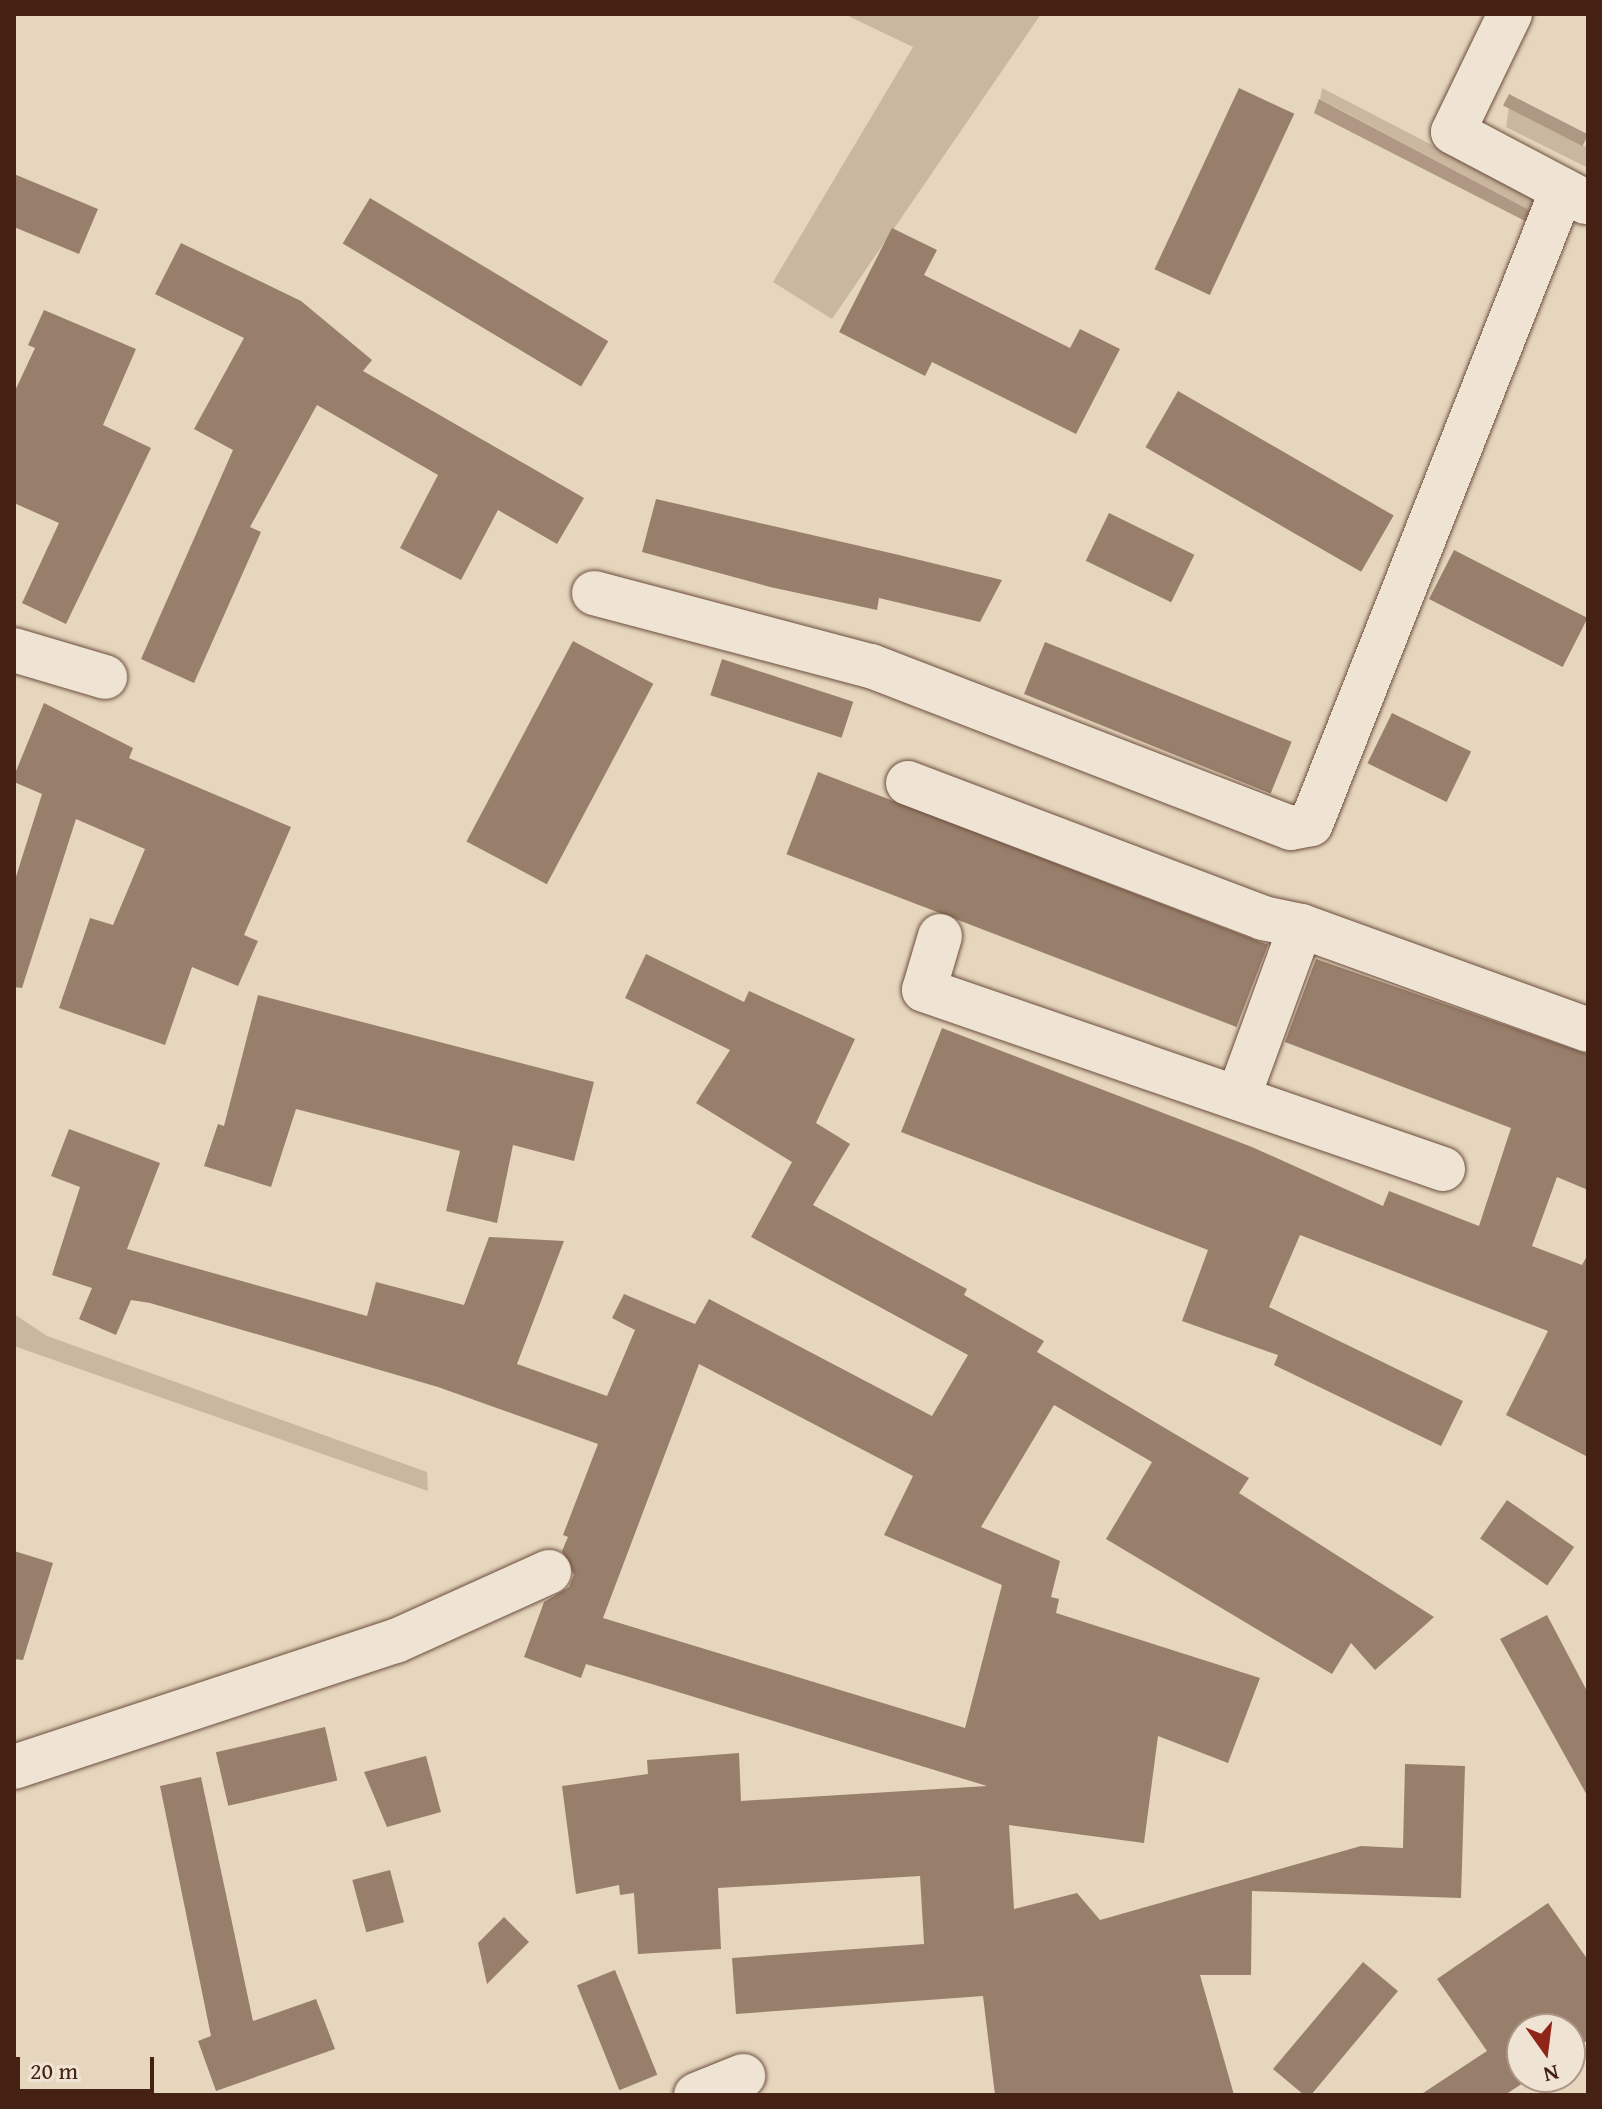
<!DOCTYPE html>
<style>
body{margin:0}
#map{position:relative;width:1602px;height:2109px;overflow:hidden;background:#e6d6bd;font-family:"Gentium Book Plus",serif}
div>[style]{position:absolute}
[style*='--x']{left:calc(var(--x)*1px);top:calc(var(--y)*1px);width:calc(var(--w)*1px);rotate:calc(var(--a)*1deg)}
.green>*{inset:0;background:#cab7a0}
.water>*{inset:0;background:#af9883;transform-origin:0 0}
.building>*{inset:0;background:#987f6b;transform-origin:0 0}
.roads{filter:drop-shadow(0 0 2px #6c4e3e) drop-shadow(0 0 2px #6c4e3e)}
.minor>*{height:44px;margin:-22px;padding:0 22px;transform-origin:22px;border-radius:22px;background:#efe4d4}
span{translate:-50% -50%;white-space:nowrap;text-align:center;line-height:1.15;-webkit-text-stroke:6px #efe4d4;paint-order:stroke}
.frame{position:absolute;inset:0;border:16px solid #442113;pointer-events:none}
.north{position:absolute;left:1506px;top:2013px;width:80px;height:80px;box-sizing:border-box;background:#efe4d4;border:2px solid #ab9687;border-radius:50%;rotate:166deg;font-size:22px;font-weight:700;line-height:32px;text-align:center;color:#442113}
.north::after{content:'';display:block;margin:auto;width:28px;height:36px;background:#8f2418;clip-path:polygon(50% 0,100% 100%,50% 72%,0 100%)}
.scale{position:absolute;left:16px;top:2057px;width:138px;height:36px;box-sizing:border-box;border:4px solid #442113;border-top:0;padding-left:10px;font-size:24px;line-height:28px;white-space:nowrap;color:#442113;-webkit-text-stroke:6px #efe4d4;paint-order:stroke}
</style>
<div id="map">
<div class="green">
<i style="clip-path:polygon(844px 14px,1041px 14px,832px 319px,773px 282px,913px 47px)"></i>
<i style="clip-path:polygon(1322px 88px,1534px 198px,1535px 213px,1320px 99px)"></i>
<i style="clip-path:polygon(1509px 107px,1588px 148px,1588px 168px,1506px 127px)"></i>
<i style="clip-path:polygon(14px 1314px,47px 1336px,427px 1472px,428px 1491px,14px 1346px)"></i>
</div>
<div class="water">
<i style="left:1509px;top:94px;width:89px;height:13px;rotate:27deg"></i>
<i style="clip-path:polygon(1319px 99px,1535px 213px,1533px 225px,1314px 113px)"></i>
</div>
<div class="building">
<i style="left:1239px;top:88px;width:61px;height:200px;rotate:25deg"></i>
<i style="clip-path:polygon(14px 174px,98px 209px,79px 254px,14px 227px)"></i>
<i style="left:370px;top:198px;width:278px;height:53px;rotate:31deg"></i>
<i style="clip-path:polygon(892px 228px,937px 250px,924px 275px,1070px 348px,1080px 329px,1120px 349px,1076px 434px,932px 362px,925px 376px,839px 332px)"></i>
<i style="clip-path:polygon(181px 243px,301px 301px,372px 360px,363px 371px,584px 498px,557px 544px,498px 510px,461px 580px,400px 548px,438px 475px,317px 405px,250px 527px,261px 532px,194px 683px,141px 659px,233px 450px,194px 429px,244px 338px,155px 294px)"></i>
<i style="clip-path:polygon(44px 310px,136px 349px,103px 425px,151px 448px,66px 624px,22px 603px,59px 523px,14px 503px,14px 393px,35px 348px,28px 345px)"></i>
<i style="left:1178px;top:391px;width:249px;height:65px;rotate:30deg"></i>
<i style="clip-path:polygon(656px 499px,899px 555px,1002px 580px,980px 622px,879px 598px,877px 610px,770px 587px,642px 552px)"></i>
<i style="left:1109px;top:513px;width:95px;height:53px;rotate:26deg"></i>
<i style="left:1454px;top:550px;width:150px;height:55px;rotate:27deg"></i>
<i style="left:573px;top:641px;width:91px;height:227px;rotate:28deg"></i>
<i style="left:1045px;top:642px;width:266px;height:56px;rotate:22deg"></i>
<i style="left:722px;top:659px;width:138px;height:38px;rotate:18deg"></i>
<i style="clip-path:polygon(44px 703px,133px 748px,129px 758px,291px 827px,244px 935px,258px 941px,238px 986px,192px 967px,165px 1045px,59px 1008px,90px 918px,113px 925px,145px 849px,76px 819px,22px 988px,14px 987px,14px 883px,42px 794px,14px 782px,14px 776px)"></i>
<i style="left:1392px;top:713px;width:88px;height:56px;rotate:26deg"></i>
<i style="left:818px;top:772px;width:482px;height:88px;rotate:21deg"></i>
<i style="clip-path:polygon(evenodd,646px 954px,744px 1002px,749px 991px,855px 1039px,816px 1123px,850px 1144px,813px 1205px,967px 1289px,964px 1295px,1044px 1341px,1037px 1352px,1249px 1478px,1239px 1493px,1434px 1617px,1375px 1670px,1351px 1643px,1332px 1674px,1106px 1539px,1152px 1462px,1054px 1405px,981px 1527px,1060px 1561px,1051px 1597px,1059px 1599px,1056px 1613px,1260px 1678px,1228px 1763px,1158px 1736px,1144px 1843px,1009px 1825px,1014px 1909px,1077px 1893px,1100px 1920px,1361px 1846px,1403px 1848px,1405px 1764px,1465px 1766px,1461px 1898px,1252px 1891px,1251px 1975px,1200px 1975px,1234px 2095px,995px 2095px,983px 1996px,736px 2014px,732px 1958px,924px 1944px,920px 1876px,718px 1888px,721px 1949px,638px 1954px,634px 1893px,620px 1895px,619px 1885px,576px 1894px,562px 1786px,648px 1774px,647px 1760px,739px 1753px,741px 1801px,987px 1786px,586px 1664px,581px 1678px,524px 1657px,544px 1602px,569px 1587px,574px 1575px,562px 1551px,568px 1537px,563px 1535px,598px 1444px,438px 1387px,150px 1303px,131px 1300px,116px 1335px,79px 1319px,92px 1288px,52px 1275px,80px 1187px,51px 1176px,69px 1129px,160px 1163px,127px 1249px,367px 1316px,376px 1282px,464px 1305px,489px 1237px,564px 1241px,517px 1364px,607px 1396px,635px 1330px,612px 1318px,624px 1294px,695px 1324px,709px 1299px,932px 1416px,968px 1355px,751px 1237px,792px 1162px,696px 1103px,730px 1050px,625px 998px,646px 954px,699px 1364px,913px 1476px,884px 1535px,1002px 1585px,965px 1728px,603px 1618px,699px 1364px)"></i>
<i style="clip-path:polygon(1316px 959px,1588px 1054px,1588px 1190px,1557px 1177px,1532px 1246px,1582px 1265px,1588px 1254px,1588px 1457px,1506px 1415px,1548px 1331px,1300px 1235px,1269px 1307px,1463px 1401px,1441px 1446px,1274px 1365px,1278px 1355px,1182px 1321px,1208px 1250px,901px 1132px,942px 1028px,1252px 1147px,1383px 1206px,1389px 1191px,1479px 1226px,1511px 1128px,1285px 1042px)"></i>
<i style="clip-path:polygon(258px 995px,594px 1082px,574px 1161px,513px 1145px,497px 1223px,446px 1211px,460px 1151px,296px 1109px,271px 1187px,204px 1166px,218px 1124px,224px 1126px)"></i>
<i style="left:1507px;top:1500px;width:82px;height:47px;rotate:35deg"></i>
<i style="clip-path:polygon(14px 1551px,53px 1563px,23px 1660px,14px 1659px)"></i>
<i style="clip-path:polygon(1547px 1615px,1588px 1693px,1588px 1797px,1500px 1639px)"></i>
<i style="left:325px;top:1727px;width:55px;height:112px;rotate:77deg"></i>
<i style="clip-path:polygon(426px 1756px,441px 1812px,387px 1827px,364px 1772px)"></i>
<i style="clip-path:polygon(201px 1777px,253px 2021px,316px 1999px,335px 2049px,216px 2091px,198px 2041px,211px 2036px,160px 1786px)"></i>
<i style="left:390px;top:1870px;width:54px;height:39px;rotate:75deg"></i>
<i style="clip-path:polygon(1548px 1903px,1588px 1960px,1588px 2040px,1570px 2052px,1570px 2029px,1522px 2029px,1522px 2077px,1532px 2077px,1505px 2095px,1420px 2095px,1487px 2051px,1437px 1979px)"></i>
<i style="clip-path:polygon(504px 1917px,529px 1942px,487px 1984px,478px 1943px)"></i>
<i style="clip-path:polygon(1363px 1962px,1398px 1991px,1311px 2095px,1304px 2095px,1273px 2069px)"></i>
<i style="left:615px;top:1970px;width:113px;height:41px;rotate:68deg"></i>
</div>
<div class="roads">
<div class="minor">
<i style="--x:1510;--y:14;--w:131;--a:115.8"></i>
<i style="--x:1453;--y:132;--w:150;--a:27.8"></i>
<i style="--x:594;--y:593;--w:286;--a:14.8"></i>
<i style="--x:871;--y:666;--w:450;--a:21.1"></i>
<i style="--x:1291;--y:828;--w:20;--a:-11"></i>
<i style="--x:1311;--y:824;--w:682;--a:-68.4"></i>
<i style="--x:14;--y:650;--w:95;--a:16.5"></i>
<i style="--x:908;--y:783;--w:380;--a:20.8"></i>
<i style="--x:1263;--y:918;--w:39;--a:12"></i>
<i style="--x:1301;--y:926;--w:305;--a:19.9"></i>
<i style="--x:940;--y:936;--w:56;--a:106.5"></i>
<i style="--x:924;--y:990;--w:549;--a:19.03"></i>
<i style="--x:1238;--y:1098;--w:183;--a:-69.9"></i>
<i style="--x:14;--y:1767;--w:402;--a:-18.3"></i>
<i style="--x:396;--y:1641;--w:168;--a:-24.3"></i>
<i style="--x:696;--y:2095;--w:51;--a:-22"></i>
</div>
</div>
<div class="frame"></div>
<div class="north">N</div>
<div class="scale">20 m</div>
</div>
